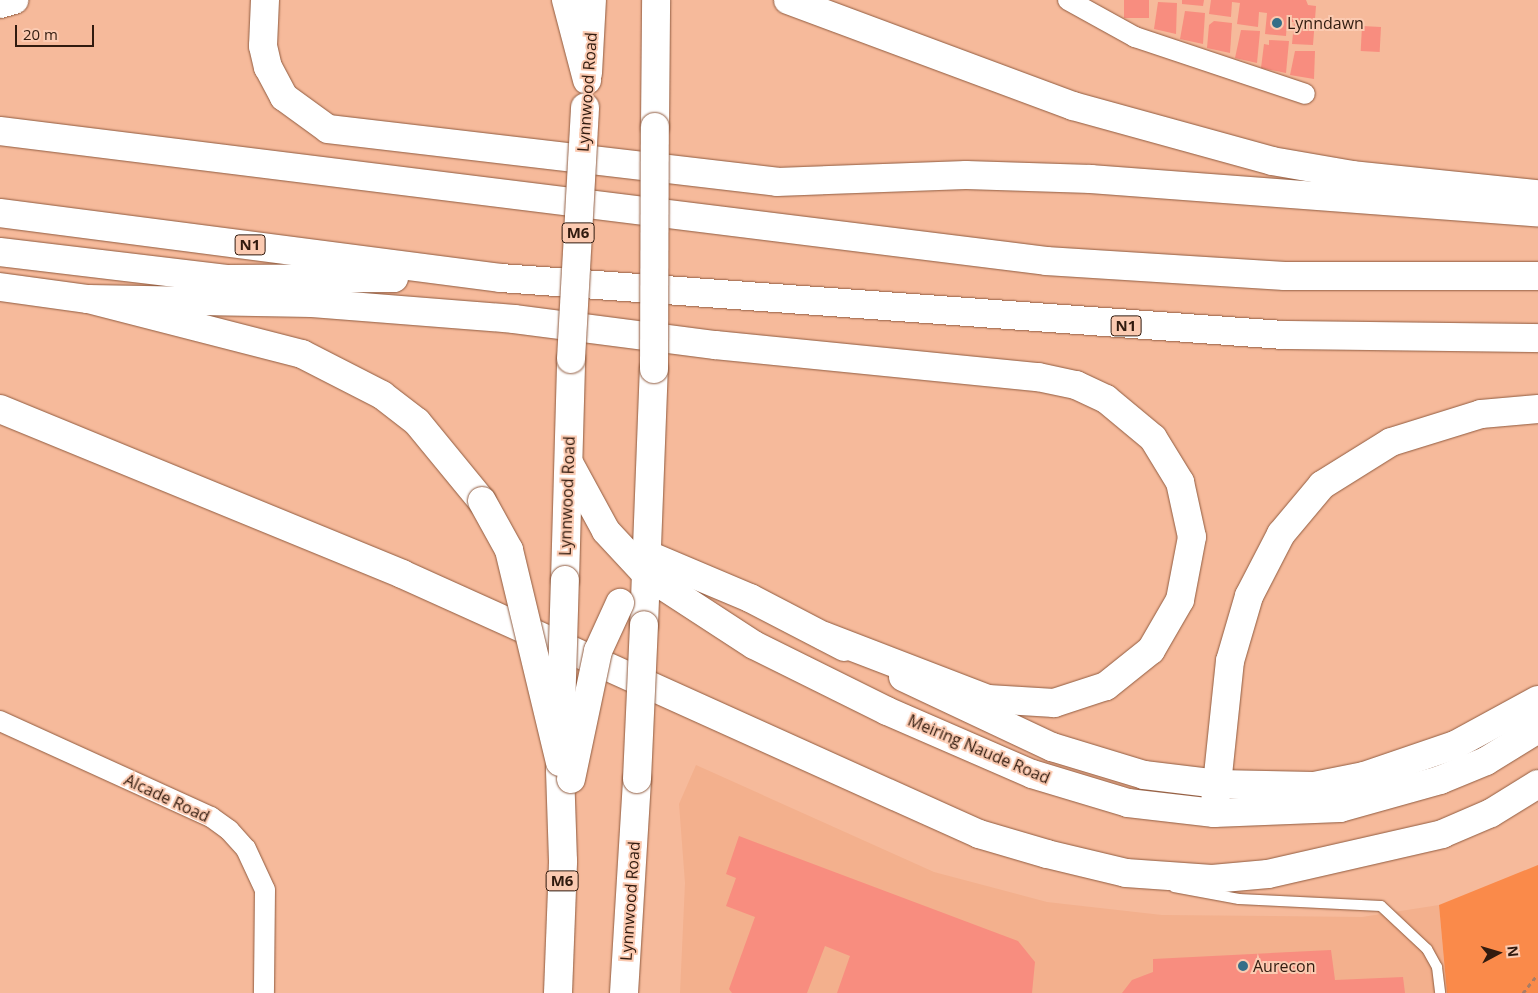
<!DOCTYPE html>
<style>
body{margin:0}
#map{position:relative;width:1538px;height:993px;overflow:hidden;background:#f6ba9b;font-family:"Open Sans",sans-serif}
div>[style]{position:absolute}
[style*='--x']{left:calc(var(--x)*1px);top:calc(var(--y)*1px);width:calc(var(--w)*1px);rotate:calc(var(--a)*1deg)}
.built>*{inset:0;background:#f3b08d}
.green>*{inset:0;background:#fa8a4a}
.building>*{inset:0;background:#f88d7f;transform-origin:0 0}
.path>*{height:3px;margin-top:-1.5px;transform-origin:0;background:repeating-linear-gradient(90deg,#a97c65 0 4px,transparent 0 8px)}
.roads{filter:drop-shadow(0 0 1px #905b3f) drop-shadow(0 0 1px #905b3f)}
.lane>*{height:10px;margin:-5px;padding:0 5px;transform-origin:5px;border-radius:5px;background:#fff}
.street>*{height:20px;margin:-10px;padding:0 10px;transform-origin:10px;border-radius:10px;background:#fff}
.secondary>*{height:28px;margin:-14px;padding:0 14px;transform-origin:14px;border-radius:14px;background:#fff}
.primary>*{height:28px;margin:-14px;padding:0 14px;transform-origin:14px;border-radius:14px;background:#fff}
.highway>*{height:28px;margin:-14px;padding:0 14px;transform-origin:14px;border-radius:14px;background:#fff}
.bridges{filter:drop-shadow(0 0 1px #905b3f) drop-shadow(0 0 1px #905b3f)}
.primary-bridge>*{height:28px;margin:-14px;padding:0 14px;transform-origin:14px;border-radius:14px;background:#fff}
.highway-bridge>*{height:28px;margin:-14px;padding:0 14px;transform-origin:14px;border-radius:14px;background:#fff}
.dots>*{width:14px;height:14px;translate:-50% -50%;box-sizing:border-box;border:2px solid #fbcab1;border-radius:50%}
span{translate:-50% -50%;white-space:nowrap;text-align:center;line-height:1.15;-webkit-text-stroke:4px #fbcab1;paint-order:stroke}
.shield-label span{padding:1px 4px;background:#fbcab1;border:1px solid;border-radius:4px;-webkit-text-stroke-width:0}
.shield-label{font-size:15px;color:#311b0f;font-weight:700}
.poi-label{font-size:16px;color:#311b0f}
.left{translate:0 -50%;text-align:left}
.street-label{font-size:16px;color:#311b0f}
.north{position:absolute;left:1473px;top:928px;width:50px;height:50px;-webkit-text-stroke:4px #fbcab1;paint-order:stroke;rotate:84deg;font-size:14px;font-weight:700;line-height:20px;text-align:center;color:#311b0f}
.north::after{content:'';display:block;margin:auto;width:18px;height:22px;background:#311b0f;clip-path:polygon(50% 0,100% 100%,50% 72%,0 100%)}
.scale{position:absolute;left:15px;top:25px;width:79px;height:22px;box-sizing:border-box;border:2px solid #311b0f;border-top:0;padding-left:6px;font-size:15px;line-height:18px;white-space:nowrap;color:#311b0f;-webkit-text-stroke:4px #fbcab1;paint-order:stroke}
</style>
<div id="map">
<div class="built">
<i style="clip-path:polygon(696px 765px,934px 872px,1047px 902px,1162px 915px,1362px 917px,1439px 905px,1447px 993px,680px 993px,685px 883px,679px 804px)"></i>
</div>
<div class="green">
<i style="clip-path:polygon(1538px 865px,1538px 993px,1447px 993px,1439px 905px)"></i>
</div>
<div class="building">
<i style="left:1124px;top:0;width:25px;height:18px"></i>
<i style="clip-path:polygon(1182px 0,1204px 0,1203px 6px,1182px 4px)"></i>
<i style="clip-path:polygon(1211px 0,1306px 0,1308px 5px,1316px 6px,1313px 45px,1292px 44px,1294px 22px,1287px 22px,1286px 36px,1265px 34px,1267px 13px,1259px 12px,1258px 27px,1237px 24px,1240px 3px,1232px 2px,1231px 17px,1209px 14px)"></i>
<i style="clip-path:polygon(1158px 2px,1177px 3px,1176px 34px,1154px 29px)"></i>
<i style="clip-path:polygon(1185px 11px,1205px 13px,1203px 44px,1180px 39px)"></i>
<i style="clip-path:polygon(1214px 21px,1232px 23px,1230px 53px,1207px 48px,1209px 25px)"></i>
<i style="left:1362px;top:26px;width:19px;height:25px;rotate:3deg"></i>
<i style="clip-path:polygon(1241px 30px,1260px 31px,1257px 63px,1235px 58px)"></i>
<i style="clip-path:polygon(1269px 40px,1289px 41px,1286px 73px,1261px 68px,1264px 44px,1269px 45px)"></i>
<i style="clip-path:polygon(1295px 51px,1315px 51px,1314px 79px,1290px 75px)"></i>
<i style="clip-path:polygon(739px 836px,1018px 941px,1035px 962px,1032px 993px,837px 993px,850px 956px,825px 946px,807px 993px,732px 993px,729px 989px,755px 917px,726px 906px,736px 878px,726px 874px)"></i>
<i style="clip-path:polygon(1331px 950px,1335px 980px,1403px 977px,1405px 993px,1122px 993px,1132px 980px,1153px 972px,1153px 959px)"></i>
</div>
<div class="path">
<i style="--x:1523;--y:993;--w:24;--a:-52"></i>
</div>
<div class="roads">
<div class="lane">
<i style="--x:1174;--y:887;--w:66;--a:10.5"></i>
<i style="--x:1239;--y:899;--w:142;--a:2.8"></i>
<i style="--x:1381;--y:906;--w:63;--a:43.1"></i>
<i style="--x:1427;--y:949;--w:21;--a:61"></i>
<i style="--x:1437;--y:967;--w:26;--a:83"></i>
</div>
<div class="street">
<i style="--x:1068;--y:0;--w:77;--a:28.9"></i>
<i style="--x:1135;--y:37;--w:179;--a:18.5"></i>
<i style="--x:0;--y:721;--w:232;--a:24.5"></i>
<i style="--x:211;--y:817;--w:22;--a:36"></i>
<i style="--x:229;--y:830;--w:25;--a:48"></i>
<i style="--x:246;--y:849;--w:45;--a:65.1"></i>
<i style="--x:265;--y:890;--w:103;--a:90.6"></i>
</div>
<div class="secondary">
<i style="--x:648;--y:555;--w:111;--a:22.9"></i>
<i style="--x:750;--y:598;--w:106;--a:27.5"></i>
<i style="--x:648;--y:576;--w:126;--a:33.1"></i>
<i style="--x:754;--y:645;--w:148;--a:26.4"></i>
<i style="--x:887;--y:711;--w:158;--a:23.5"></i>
<i style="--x:1032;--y:774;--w:100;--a:16.8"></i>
<i style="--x:1128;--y:803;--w:87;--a:6.6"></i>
<i style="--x:1214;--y:813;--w:126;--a:-2.3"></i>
<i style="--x:1340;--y:808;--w:104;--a:-15.6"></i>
<i style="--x:1440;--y:780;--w:50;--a:-22.4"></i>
<i style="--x:1486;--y:761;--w:61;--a:-31.6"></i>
<i style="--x:903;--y:677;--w:165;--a:25.2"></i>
<i style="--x:1052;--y:747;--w:96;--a:16.9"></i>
<i style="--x:1144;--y:775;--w:75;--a:6.9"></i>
<i style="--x:1218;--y:784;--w:96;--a:1.2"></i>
<i style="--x:1314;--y:786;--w:51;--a:-11.3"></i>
<i style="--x:1364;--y:776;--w:96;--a:-18.8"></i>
<i style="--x:1455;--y:745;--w:94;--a:-28.5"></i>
</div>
<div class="primary">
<i style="--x:588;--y:73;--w:73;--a:-86.9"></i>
<i style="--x:655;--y:127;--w:127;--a:-89.5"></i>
<i style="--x:569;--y:463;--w:77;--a:61.4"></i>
<i style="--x:606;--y:531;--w:62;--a:47"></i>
<i style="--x:565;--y:580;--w:221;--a:-88.4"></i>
<i style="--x:644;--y:625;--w:256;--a:-87.8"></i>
<i style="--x:558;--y:993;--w:132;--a:-87.8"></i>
<i style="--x:563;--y:861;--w:92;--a:-91.9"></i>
<i style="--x:624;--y:993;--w:214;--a:-86.5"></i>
</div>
<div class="highway">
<i style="--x:265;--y:0;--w:46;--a:92.5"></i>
<i style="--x:263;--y:46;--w:22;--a:77"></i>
<i style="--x:268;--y:67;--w:34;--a:62"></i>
<i style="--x:284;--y:97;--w:54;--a:36"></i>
<i style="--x:328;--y:129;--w:452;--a:6.7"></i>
<i style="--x:777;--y:182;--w:189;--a:-2.1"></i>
<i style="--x:966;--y:175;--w:125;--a:1.8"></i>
<i style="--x:1091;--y:179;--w:448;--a:4.3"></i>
<i style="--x:566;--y:0;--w:83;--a:75.3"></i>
<i style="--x:788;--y:0;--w:304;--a:20.4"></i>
<i style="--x:1073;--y:106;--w:206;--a:15.4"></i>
<i style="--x:1272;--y:161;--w:82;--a:9.8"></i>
<i style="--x:1353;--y:175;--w:186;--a:5.9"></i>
<i style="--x:0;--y:4;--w:15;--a:-16"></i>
<i style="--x:0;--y:131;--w:1054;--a:7.08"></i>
<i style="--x:1046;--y:261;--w:239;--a:3.6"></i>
<i style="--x:1285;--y:276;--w:253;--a:0"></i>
<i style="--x:0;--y:213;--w:505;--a:7.39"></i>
<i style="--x:501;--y:278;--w:783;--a:4.17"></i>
<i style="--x:1282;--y:335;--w:256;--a:0.7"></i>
<i style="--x:0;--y:252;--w:228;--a:6.8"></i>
<i style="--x:226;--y:279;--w:168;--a:-0.3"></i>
<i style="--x:0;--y:287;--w:89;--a:7.8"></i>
<i style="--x:88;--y:299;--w:221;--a:14.4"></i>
<i style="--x:302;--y:354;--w:90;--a:27.1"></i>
<i style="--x:382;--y:395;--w:44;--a:37.6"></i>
<i style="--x:417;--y:422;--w:102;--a:50.6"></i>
<i style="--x:88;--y:299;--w:224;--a:1"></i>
<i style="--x:312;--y:303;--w:203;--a:4.5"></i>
<i style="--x:514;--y:319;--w:203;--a:7.4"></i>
<i style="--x:715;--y:345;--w:325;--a:5.7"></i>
<i style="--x:1038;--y:377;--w:39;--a:12"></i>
<i style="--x:1076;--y:385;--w:33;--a:25"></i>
<i style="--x:1106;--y:399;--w:61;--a:39.7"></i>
<i style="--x:1153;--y:438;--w:52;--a:58.5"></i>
<i style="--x:1180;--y:482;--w:56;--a:77.7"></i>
<i style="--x:1192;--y:537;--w:64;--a:100.8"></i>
<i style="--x:1180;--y:600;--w:58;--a:120.1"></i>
<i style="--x:1151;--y:650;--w:58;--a:141.3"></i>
<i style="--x:1106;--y:686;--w:55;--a:161.9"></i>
<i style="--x:1054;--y:703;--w:66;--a:-176.5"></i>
<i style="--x:988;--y:699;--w:176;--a:-159"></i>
<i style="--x:0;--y:409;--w:435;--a:22.3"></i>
<i style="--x:402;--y:574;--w:633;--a:24.26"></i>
<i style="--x:979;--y:834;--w:71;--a:16.4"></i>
<i style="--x:1047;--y:854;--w:81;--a:13.5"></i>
<i style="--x:1126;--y:873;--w:86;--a:4"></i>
<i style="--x:1212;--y:879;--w:56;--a:-5.1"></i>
<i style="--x:1268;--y:874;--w:179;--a:-12.9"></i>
<i style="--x:1442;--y:834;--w:53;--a:-23.2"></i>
<i style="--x:1491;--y:813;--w:55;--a:-31.7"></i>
<i style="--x:1214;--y:813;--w:153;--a:-84"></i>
<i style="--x:1230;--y:661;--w:68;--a:-73.7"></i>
<i style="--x:1249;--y:596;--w:70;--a:-62.7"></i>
<i style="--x:1281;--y:534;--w:64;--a:-50.1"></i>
<i style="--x:1322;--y:485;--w:81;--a:-31.9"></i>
<i style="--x:1391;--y:442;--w:94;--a:-17.3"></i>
<i style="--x:1481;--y:414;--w:57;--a:-5"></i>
</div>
</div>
<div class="bridges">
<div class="primary-bridge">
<i style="--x:571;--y:359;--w:252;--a:-86.8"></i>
<i style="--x:654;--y:369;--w:242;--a:-89.8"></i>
<i style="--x:560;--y:745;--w:165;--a:-88.3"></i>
<i style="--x:571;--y:779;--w:131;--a:-78.1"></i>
<i style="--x:598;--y:651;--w:53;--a:-65.4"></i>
<i style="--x:637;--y:779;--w:154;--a:-87.4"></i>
</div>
<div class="highway-bridge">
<i style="--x:482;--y:501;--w:56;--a:61.1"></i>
<i style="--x:509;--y:550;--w:218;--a:76.5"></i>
</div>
</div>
<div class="dots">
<i style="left:1277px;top:23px;background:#356f88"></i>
<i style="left:1243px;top:966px;background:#356f88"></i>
</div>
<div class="shield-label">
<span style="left:578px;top:233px">M6</span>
<span style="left:250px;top:245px">N1</span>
<span style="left:1126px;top:326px">N1</span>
<span style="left:562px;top:881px">M6</span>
</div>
<div class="poi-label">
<span class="left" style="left:1287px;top:23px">Lynndawn</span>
<span class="left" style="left:1253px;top:966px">Aurecon</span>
</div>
<div class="street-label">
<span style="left:587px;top:92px;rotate:-86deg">Lynnwood Road</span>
<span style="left:567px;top:496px;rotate:-88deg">Lynnwood Road</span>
<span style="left:979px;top:749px;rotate:23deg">Meiring Naude Road</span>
<span style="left:167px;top:798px;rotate:25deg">Alcade Road</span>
<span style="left:630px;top:901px;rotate:-86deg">Lynnwood Road</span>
</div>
<div class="north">N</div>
<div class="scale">20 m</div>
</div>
